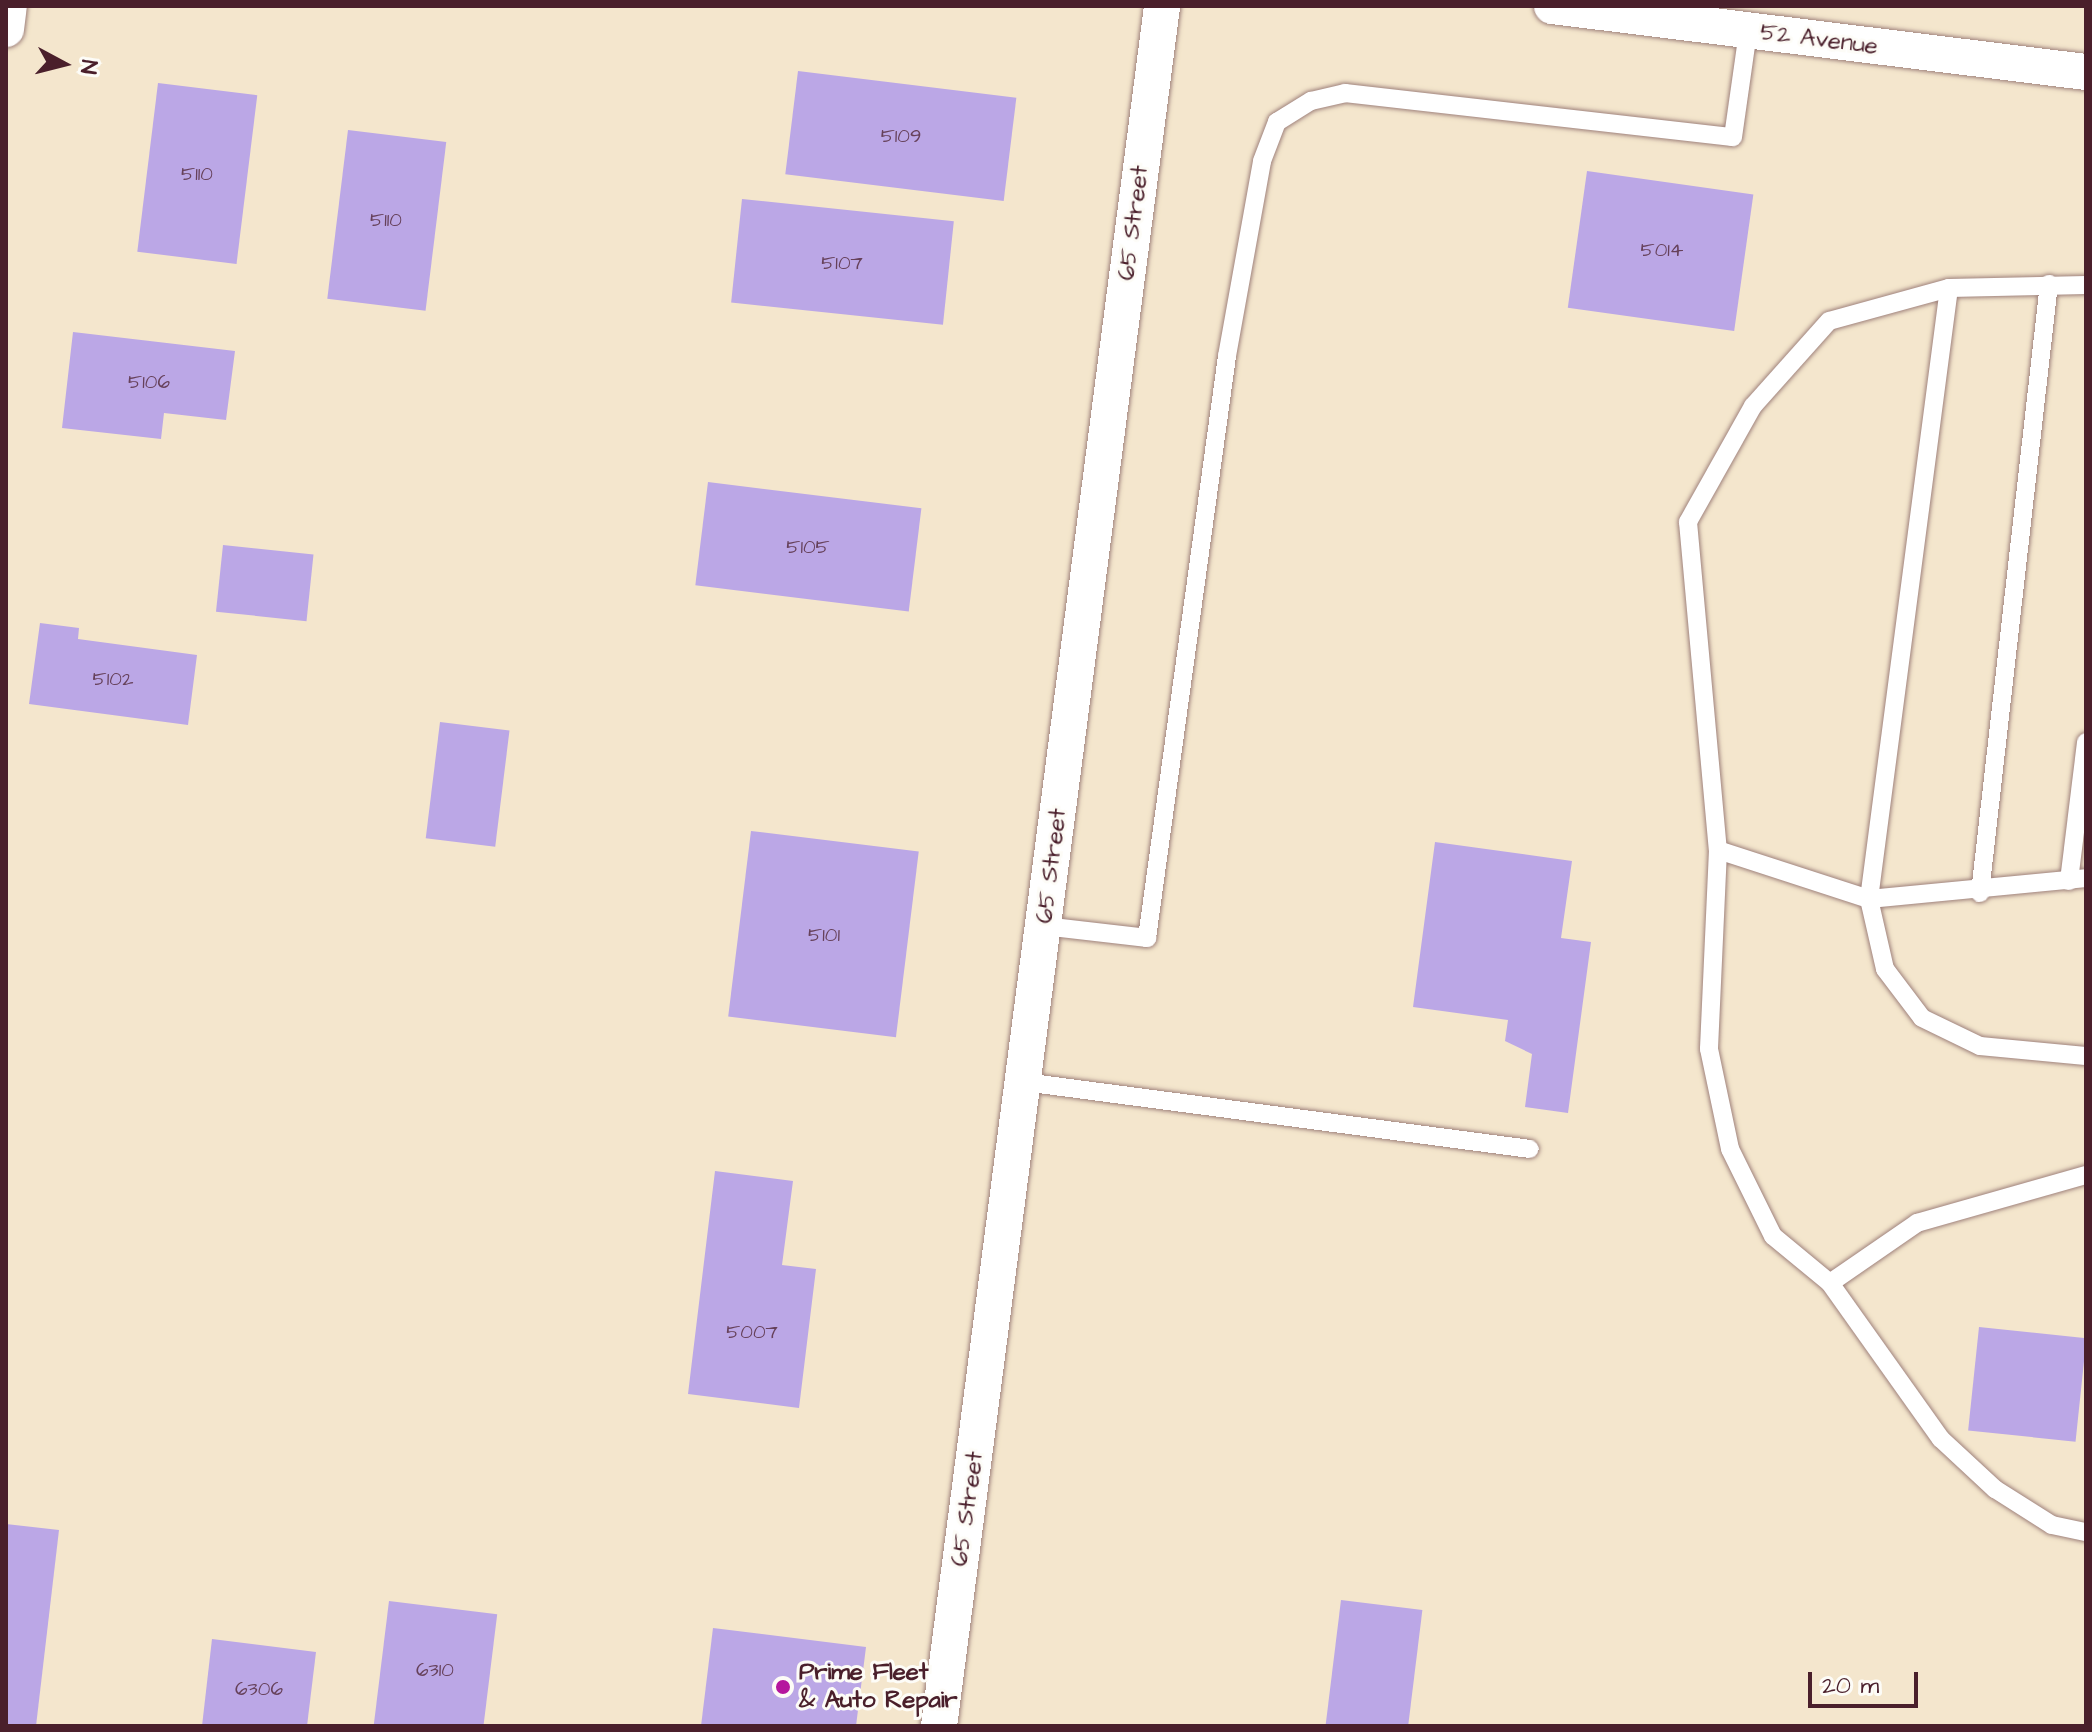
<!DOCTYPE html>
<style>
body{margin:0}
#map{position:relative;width:2092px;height:1732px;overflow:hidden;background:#f4e6cd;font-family:"Architects Daughter",sans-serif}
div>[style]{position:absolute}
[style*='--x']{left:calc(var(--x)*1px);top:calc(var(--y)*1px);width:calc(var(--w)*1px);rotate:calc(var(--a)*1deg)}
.building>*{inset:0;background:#bba7e6;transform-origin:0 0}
.roads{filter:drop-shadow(0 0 2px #9f827c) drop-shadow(0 0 2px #9f827c)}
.service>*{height:18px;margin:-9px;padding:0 9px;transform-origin:9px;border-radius:9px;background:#fff}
.minor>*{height:36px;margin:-18px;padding:0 18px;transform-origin:18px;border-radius:18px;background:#fff}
.dots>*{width:22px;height:22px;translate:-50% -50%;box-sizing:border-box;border:4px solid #fdfcf7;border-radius:50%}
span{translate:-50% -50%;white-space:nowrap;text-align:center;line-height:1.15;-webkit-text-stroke:6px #fdfcf7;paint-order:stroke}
.number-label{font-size:20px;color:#66415a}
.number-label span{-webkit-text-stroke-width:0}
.street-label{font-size:24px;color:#4a1f2b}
.poi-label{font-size:24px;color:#4a1f2b;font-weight:700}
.left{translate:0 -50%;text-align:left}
.frame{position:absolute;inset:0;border:8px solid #4a1f2b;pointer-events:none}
.north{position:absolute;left:24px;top:24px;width:80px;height:80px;-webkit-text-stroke:6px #fdfcf7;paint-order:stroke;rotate:97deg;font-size:22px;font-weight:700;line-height:32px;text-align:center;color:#4a1f2b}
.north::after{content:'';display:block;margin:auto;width:28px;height:36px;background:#4a1f2b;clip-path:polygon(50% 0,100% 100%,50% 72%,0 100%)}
.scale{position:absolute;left:1808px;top:1672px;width:110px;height:36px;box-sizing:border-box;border:4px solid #4a1f2b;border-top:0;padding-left:10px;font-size:24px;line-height:28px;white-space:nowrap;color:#4a1f2b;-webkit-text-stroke:6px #fdfcf7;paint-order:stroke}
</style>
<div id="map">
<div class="building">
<i style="left:798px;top:71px;width:220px;height:104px;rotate:7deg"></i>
<i style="left:158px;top:83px;width:100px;height:170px;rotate:7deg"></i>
<i style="left:348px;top:130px;width:99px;height:170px;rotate:7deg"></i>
<i style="left:1587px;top:171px;width:168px;height:138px;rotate:8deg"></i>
<i style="left:742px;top:199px;width:213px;height:104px;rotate:6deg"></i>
<i style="clip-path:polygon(73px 332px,235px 351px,226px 420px,164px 413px,161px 439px,62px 428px)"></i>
<i style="left:708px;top:482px;width:215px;height:104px;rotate:7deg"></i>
<i style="left:223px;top:545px;width:91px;height:67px;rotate:6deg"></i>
<i style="clip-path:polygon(40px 623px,79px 628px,78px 639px,197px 655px,188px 725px,29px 704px)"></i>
<i style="left:440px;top:722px;width:70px;height:117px;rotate:7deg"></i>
<i style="left:751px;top:831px;width:169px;height:187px;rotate:7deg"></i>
<i style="clip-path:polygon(1435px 842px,1572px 861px,1561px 938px,1591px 942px,1568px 1113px,1525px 1107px,1532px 1054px,1505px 1041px,1508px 1020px,1413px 1007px)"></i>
<i style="clip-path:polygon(715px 1171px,793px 1181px,782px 1265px,816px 1269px,799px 1408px,688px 1394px)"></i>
<i style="left:1979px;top:1327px;width:108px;height:104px;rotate:6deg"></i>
<i style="clip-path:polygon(6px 1524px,59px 1530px,36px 1726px,6px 1726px)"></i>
<i style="left:1341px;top:1600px;width:82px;height:127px;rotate:7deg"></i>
<i style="left:389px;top:1601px;width:109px;height:126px;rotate:7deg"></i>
<i style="clip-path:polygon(713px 1628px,866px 1647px,856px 1726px,701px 1726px)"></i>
<i style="clip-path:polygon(212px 1639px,316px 1652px,307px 1726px,202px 1726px)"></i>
</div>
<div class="roads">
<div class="service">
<i style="--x:2086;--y:285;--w:137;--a:178.7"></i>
<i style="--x:1949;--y:288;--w:124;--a:164.6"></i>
<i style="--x:1829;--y:321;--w:114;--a:131.8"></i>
<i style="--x:1753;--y:406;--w:133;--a:119.3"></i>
<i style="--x:1688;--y:522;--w:329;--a:84.8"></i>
<i style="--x:1718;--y:850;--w:199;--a:92.6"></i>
<i style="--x:1709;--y:1049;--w:102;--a:78.1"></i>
<i style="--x:1730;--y:1149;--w:97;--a:63.7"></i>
<i style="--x:1773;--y:1236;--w:74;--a:39.5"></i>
<i style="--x:1830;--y:1283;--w:106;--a:-34.6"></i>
<i style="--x:1917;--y:1223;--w:176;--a:-15.9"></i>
<i style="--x:1949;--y:288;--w:616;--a:97.46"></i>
<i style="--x:1869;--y:899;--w:72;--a:77.1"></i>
<i style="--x:1885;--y:969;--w:61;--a:52.9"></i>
<i style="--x:1922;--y:1018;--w:64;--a:25.8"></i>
<i style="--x:1980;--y:1046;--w:106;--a:5.4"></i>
<i style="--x:1718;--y:850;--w:159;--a:18"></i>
<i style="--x:1869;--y:899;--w:218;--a:-5.5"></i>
<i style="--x:2069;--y:881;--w:140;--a:-83"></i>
<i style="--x:1980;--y:893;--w:613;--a:-83.54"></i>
<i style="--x:1044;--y:926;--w:104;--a:6.6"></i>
<i style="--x:1147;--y:938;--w:587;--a:-82.17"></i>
<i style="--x:1227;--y:356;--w:198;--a:-79.8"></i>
<i style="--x:1262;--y:161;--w:42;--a:-69"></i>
<i style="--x:1277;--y:122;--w:40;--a:-32"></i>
<i style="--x:1311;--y:101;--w:35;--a:-13"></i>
<i style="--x:1345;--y:93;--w:390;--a:6.5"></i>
<i style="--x:1733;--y:137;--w:107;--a:-81.9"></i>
<i style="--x:1024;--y:1082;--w:510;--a:7.54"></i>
<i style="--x:1830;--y:1283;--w:191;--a:54.6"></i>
<i style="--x:1941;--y:1439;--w:74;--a:42.8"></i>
<i style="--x:1995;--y:1489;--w:67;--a:32.3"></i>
<i style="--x:2052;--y:1525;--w:35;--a:12"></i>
</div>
<div class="minor">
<i style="--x:1552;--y:6;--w:538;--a:7.05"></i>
<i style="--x:6;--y:29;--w:23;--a:-83"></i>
<i style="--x:939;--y:1726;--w:1734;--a:-82.61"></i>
</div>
</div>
<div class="dots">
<i style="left:783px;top:1687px;background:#b5179e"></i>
</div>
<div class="number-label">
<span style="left:901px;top:136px">5109</span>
<span style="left:197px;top:174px">5110</span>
<span style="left:386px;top:220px">5110</span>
<span style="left:1662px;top:250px">5014</span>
<span style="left:842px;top:263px">5107</span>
<span style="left:149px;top:382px">5106</span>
<span style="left:808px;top:547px">5105</span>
<span style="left:113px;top:679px">5102</span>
<span style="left:824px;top:935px">5101</span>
<span style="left:752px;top:1332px">5007</span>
<span style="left:435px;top:1670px">6310</span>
<span style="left:259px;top:1689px">6306</span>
</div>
<div class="street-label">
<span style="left:1819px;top:40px;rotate:7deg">52 Avenue</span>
<span style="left:1134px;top:223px;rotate:-83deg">65 Street</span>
<span style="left:1052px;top:866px;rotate:-83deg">65 Street</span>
<span style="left:968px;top:1509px;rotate:-82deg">65 Street</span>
</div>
<div class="poi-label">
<span class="left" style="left:799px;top:1687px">Prime Fleet<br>&amp; Auto Repair</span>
</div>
<div class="frame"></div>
<div class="north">N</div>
<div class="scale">20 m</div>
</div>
